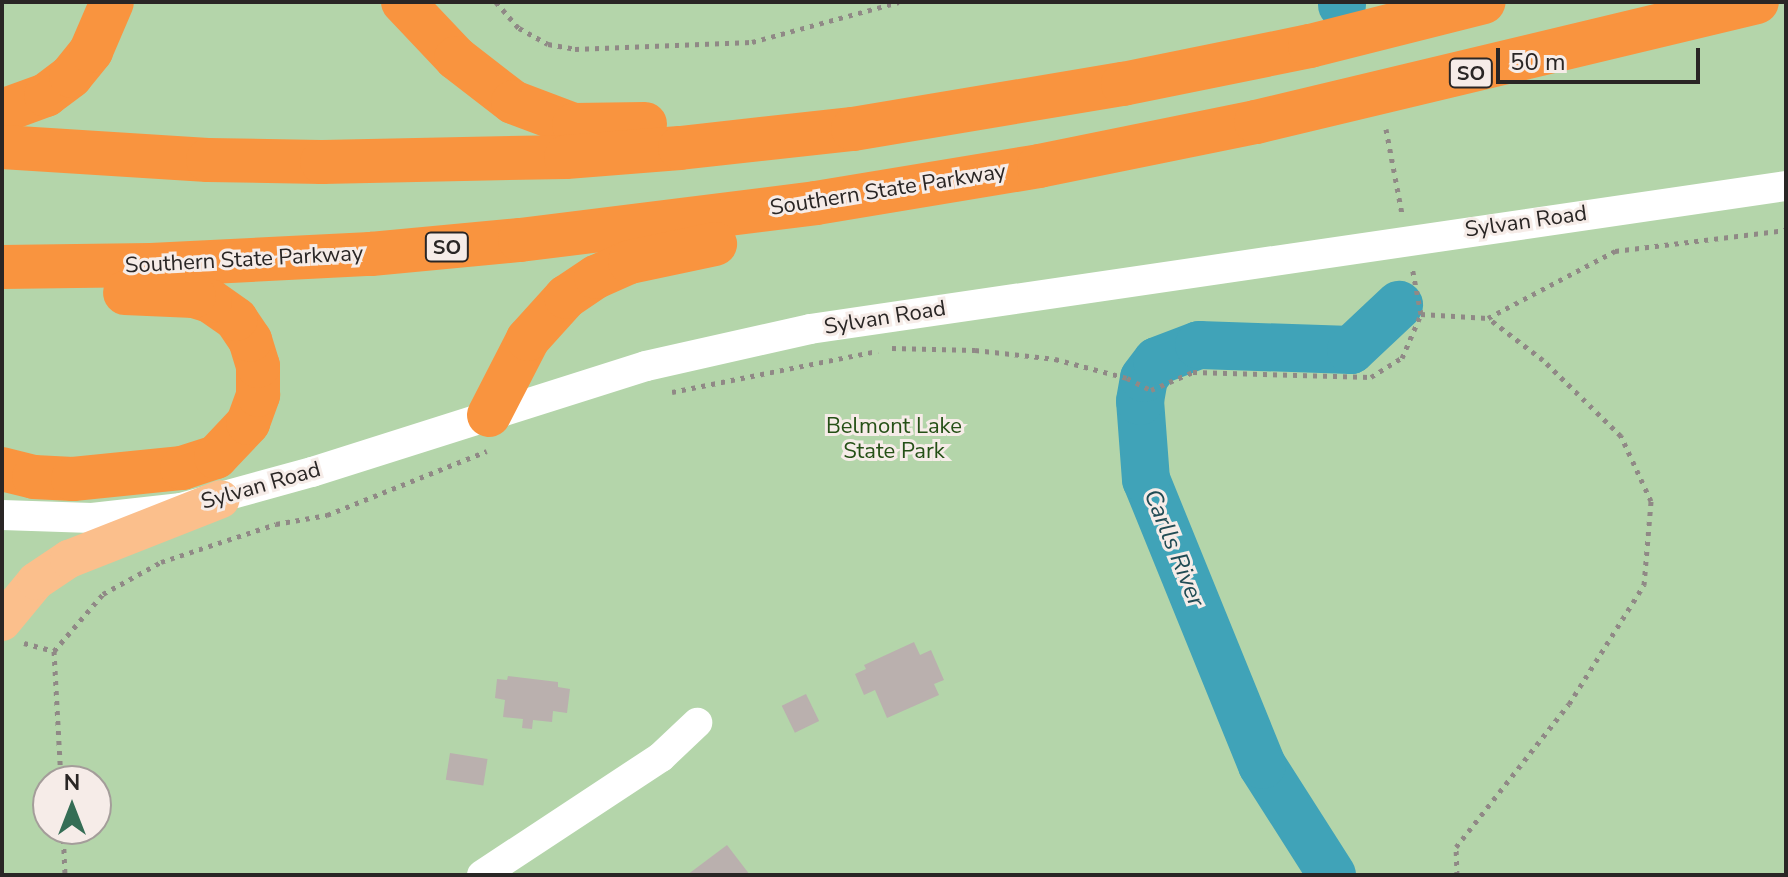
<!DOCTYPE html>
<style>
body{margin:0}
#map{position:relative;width:1788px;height:877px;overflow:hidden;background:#e9dfdb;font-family:"Nunito Sans",sans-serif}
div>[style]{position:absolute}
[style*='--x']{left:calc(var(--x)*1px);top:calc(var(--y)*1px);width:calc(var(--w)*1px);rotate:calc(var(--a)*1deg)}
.green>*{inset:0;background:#b4d5aa}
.river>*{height:48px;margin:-24px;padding:0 24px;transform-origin:24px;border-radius:24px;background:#40a3b8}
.building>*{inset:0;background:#bab0ae;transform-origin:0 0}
.path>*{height:5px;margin-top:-2.5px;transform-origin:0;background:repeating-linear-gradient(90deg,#908986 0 4px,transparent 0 10px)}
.minor>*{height:30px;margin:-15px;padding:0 15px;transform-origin:15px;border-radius:15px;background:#fff}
.major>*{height:38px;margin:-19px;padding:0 19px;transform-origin:19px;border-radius:19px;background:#fbbf8c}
.highway>*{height:44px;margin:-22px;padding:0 22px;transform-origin:22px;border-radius:22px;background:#f9943f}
span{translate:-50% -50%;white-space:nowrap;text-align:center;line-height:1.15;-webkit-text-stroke:6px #f6ece8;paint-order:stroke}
.shield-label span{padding:2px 6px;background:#f6ece8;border:2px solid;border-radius:6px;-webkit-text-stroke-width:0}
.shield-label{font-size:20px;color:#2a2625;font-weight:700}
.street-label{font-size:22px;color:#2a2625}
.park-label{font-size:22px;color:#255016}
.water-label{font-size:24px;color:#204b54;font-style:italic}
.frame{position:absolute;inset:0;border:4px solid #2a2625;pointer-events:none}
.north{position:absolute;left:32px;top:765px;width:80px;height:80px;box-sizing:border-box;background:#f6ece8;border:2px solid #a49d9a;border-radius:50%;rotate:0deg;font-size:22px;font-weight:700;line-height:32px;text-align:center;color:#2a2625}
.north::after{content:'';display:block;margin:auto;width:28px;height:36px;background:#356d55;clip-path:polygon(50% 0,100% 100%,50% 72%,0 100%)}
.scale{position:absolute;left:1496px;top:48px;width:204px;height:36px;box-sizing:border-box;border:4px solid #2a2625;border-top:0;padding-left:10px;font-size:24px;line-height:28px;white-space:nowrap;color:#2a2625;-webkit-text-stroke:6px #f6ece8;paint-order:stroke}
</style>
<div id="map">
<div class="green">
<i style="clip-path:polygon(evenodd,2px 2px,1786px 2px,1786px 875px,2px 875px,2px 2px,48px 781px,96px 781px,96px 829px,48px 829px,48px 781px)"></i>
</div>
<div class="river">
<i style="--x:1342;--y:2;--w:3;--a:90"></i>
<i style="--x:1332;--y:875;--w:130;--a:-122.5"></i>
<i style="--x:1262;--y:765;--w:308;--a:-112.1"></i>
<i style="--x:1146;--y:480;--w:79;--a:-94.3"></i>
<i style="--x:1140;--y:401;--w:23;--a:-80"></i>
<i style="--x:1144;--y:378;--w:21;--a:-53"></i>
<i style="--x:1157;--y:361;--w:45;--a:-20.9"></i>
<i style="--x:1199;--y:345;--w:152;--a:1.9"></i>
<i style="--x:1351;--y:350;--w:66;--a:-43.2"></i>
</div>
<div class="building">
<i style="clip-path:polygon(914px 642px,920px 655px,931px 650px,944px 680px,934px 684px,939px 695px,887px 718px,875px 690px,864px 695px,855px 674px,866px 669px,864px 665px)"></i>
<i style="clip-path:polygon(508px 676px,558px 682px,558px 687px,570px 689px,567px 713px,553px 711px,552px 722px,533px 720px,532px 729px,522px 728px,523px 719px,503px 717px,505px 700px,495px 698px,497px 679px,507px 680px)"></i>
<i style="left:806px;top:694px;width:30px;height:27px;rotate:64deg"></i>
<i style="left:450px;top:753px;width:38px;height:27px;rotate:9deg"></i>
<i style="clip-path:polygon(727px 845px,750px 875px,687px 875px)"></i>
</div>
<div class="path">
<i style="--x:496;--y:2;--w:35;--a:49"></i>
<i style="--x:519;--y:28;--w:33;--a:29"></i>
<i style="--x:548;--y:44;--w:27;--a:10"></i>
<i style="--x:575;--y:49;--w:177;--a:-2.3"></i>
<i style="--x:752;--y:42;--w:152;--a:-15.2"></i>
<i style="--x:1386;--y:129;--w:86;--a:79.3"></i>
<i style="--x:1421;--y:314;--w:67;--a:3.4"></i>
<i style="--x:1488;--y:318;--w:144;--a:-27.8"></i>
<i style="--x:1615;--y:251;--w:172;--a:-7"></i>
<i style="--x:892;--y:348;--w:83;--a:1.4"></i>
<i style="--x:975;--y:350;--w:81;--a:6.4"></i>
<i style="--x:1055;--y:359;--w:74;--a:14.8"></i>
<i style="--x:1127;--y:378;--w:27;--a:27"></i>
<i style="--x:1151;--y:390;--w:46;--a:-23.2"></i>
<i style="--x:1193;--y:372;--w:178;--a:1.6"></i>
<i style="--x:1371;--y:377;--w:36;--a:-32"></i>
<i style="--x:1402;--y:358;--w:48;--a:-66.6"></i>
<i style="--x:1421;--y:314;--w:48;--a:-100.8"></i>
<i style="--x:672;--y:392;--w:210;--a:-11.3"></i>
<i style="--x:24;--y:643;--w:31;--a:15"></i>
<i style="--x:54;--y:651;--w:75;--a:-49.3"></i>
<i style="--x:103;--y:594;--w:66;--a:-28.9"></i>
<i style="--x:161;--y:562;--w:121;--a:-18.3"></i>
<i style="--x:276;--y:524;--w:52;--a:-10"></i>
<i style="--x:327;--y:515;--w:172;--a:-21.8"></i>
<i style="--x:54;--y:651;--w:130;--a:86.9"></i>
<i style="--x:63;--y:829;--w:46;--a:87.5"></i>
<i style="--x:1457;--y:875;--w:28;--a:-92"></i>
<i style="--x:1456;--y:847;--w:182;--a:-51.7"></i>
<i style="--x:1569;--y:704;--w:141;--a:-57.8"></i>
<i style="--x:1644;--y:585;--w:84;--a:-85.2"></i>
<i style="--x:1651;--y:501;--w:72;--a:-114.8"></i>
<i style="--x:1621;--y:436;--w:109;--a:-135.7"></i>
<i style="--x:1543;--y:360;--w:69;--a:-142.6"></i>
</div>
<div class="minor">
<i style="--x:2;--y:515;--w:90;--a:1.9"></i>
<i style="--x:92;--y:518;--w:90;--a:-6.4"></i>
<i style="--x:181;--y:508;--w:136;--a:-15.4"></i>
<i style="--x:312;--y:472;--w:350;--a:-17.6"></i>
<i style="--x:646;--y:366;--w:168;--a:-12.7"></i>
<i style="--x:810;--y:329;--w:986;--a:-8.34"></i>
<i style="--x:482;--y:875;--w:214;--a:-33.4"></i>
<i style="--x:661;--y:757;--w:50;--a:-43.4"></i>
</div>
<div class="major">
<i style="--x:2;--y:622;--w:53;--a:-50.3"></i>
<i style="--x:36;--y:581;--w:40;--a:-34"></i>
<i style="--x:69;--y:559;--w:163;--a:-21.5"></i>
</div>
<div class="highway">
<i style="--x:403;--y:2;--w:77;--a:46.6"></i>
<i style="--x:456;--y:58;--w:72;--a:37.7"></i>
<i style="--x:513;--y:102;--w:65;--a:20.7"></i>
<i style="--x:574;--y:125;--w:71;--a:-0.8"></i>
<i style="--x:2;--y:111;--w:47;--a:-20"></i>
<i style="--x:46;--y:95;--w:31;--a:-37"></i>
<i style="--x:71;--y:76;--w:32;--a:-51"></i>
<i style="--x:91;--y:51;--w:53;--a:-66.8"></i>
<i style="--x:2;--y:147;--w:206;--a:3.6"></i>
<i style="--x:208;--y:160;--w:114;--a:1"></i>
<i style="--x:322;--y:162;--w:244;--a:-1.2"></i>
<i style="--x:566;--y:157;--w:114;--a:-4.5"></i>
<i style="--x:680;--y:148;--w:174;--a:-6.3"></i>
<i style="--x:853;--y:129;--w:274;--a:-9.5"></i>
<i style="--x:1123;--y:84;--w:191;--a:-11.5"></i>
<i style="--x:1310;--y:46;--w:179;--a:-14.2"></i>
<i style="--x:2;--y:267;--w:149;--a:-0.8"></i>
<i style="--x:151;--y:265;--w:220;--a:-2.9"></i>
<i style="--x:371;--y:254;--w:150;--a:-5.4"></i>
<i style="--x:520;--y:240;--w:298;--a:-7.1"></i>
<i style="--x:816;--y:203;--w:226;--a:-9.4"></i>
<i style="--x:1039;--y:166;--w:221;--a:-11.5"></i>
<i style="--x:1256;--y:122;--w:515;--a:-13.47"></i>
<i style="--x:489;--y:415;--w:85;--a:-62.8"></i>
<i style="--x:528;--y:339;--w:57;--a:-47.9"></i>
<i style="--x:566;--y:297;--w:36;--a:-34"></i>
<i style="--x:596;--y:277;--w:37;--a:-24"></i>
<i style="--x:630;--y:262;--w:87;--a:-12"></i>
<i style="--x:2;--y:469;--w:33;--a:14"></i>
<i style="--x:34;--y:477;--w:39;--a:3"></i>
<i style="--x:73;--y:479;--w:110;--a:-5.8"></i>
<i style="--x:182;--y:468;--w:36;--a:-18"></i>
<i style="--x:216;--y:457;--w:47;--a:-46.7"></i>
<i style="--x:248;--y:423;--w:30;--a:-70"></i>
<i style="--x:258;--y:395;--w:29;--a:-90"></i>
<i style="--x:258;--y:366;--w:27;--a:-107"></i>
<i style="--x:250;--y:340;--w:25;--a:-124"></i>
<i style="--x:236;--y:319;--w:32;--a:-145"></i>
<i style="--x:210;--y:301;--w:17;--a:-163"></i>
<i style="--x:194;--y:296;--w:69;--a:-177.5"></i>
</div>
<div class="shield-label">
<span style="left:1471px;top:73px">SO</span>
<span style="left:447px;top:247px">SO</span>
</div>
<div class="street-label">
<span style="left:888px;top:190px;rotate:-9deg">Southern State Parkway</span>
<span style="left:1526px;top:222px;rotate:-8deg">Sylvan Road</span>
<span style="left:244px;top:260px;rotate:-3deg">Southern State Parkway</span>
<span style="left:885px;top:318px;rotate:-9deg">Sylvan Road</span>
<span style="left:261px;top:486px;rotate:-16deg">Sylvan Road</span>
</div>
<div class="park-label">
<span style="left:894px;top:439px">Belmont Lake<br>State Park</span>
</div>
<div class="water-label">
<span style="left:1174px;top:548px;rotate:68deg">Carlls River</span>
</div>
<div class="frame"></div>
<div class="north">N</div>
<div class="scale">50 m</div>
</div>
